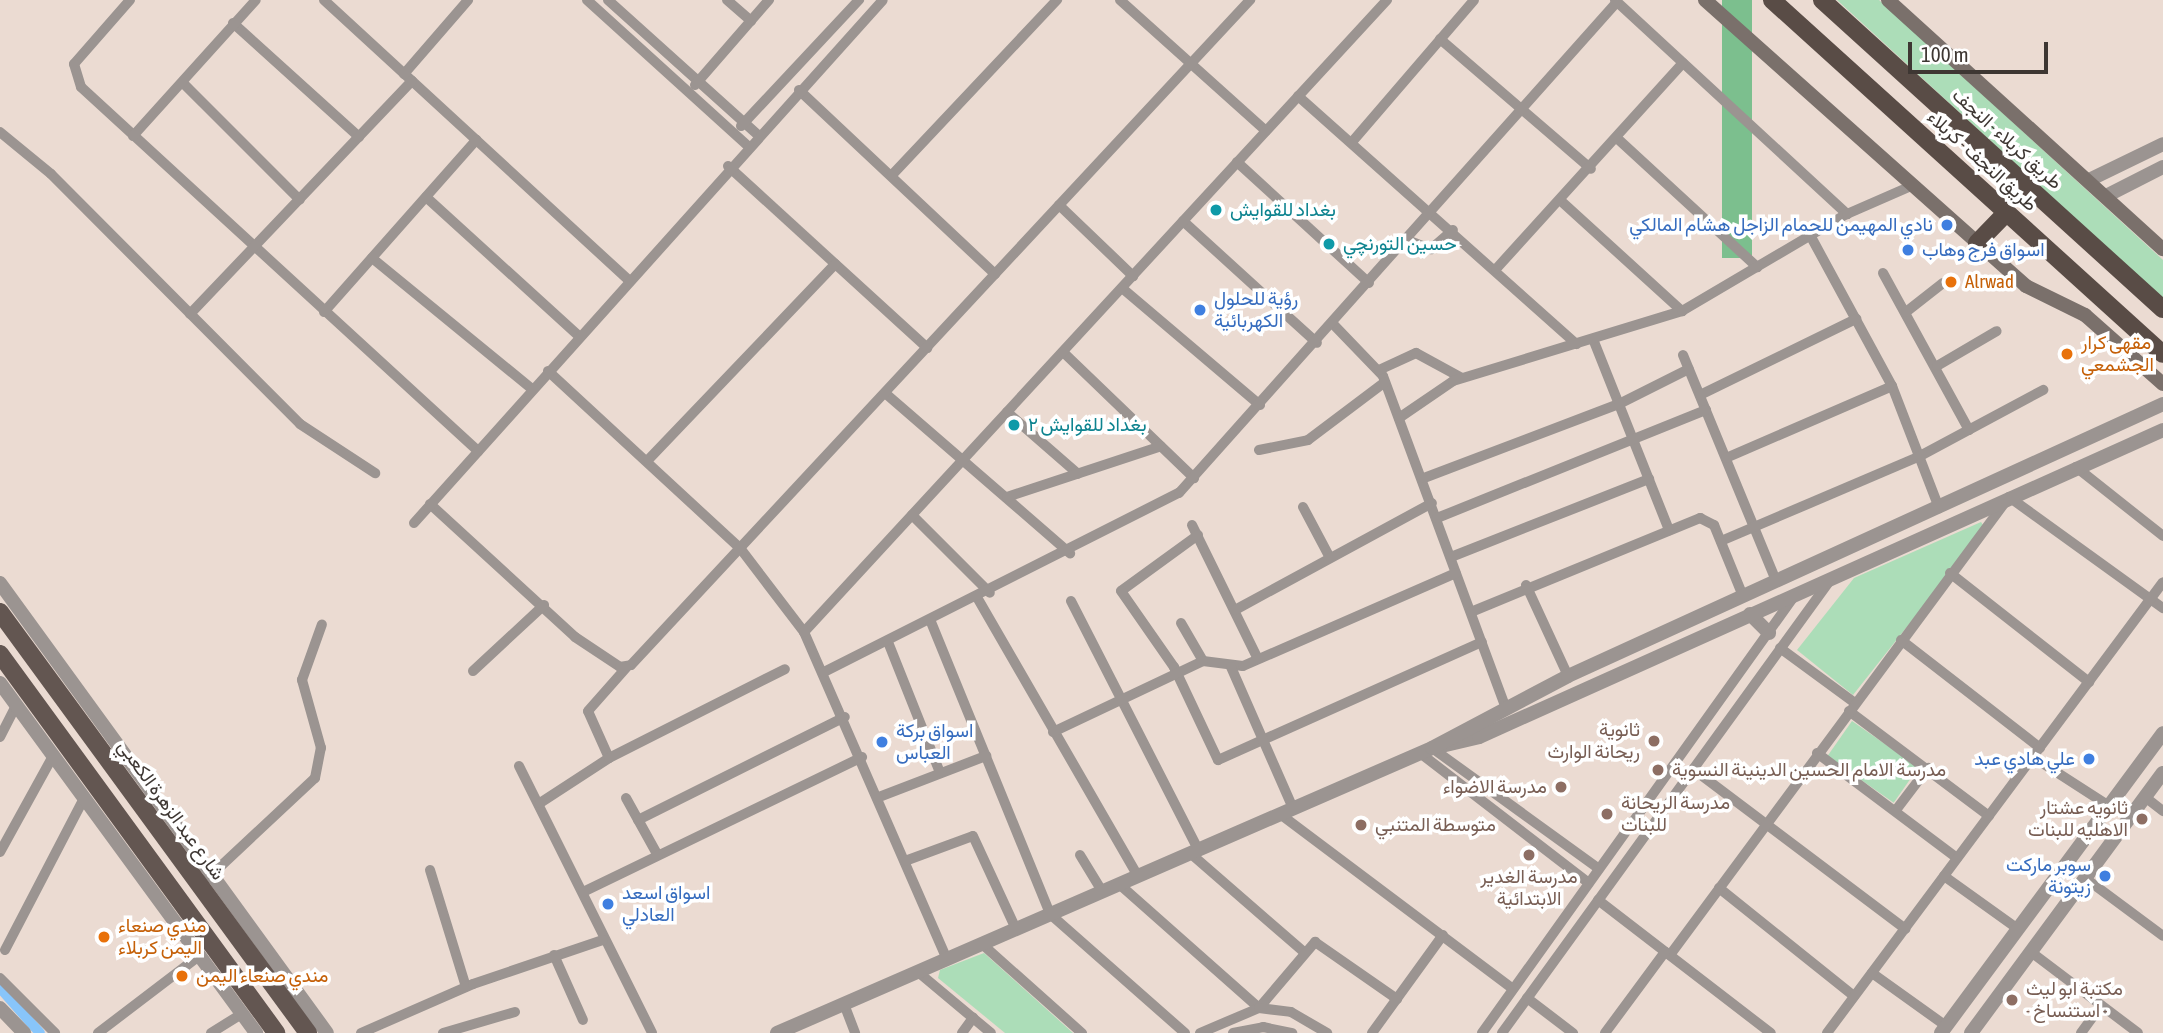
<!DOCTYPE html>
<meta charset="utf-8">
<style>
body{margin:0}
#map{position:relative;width:2163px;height:1033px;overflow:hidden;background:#ebdbd2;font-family:"Asap Condensed",Vazirmatn,sans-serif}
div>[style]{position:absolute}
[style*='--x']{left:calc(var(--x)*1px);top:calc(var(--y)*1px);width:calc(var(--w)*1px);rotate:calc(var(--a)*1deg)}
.green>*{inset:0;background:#acddb8;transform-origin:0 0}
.forest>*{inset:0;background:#7cbf8e;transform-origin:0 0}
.canal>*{height:10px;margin:-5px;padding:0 5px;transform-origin:5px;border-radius:5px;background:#88c5fa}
.minor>*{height:10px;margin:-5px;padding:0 5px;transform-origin:5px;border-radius:5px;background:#9b9491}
.tertiary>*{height:14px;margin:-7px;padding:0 7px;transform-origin:7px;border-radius:7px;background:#9b9491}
.secondary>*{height:14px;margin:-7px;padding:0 7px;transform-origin:7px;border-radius:7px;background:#7a706b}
.primary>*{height:18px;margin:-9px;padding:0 9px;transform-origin:9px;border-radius:9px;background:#635651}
.trunk>*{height:18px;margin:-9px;padding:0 9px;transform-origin:9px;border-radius:9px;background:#594c46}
.dots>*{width:19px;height:19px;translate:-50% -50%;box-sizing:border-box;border:4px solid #fff;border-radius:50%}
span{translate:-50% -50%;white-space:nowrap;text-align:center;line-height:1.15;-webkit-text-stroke:7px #fff;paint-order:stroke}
.street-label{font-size:19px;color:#3e3733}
.culture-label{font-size:19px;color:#0d838f}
.left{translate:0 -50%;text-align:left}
.shop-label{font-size:19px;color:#366cbe}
.right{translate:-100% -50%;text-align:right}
.food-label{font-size:19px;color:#c56008}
.education-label{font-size:19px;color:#785e54}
.scale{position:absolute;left:1908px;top:42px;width:140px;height:32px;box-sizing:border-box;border:4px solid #3e3733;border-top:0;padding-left:9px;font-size:21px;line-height:24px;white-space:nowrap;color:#3e3733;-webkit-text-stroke:5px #fff;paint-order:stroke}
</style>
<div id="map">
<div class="green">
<i style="clip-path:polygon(1837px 0,1879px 0,1899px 18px,2163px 260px,2163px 299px)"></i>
<i style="clip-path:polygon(1981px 522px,1985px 528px,1853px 695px,1797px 650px,1854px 578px)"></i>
<i style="left:1852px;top:721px;width:81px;height:43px;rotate:35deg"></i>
<i style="clip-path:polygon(984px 953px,1073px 1033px,1005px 1033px,938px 978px,940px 970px)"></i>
</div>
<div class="forest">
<i style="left:1722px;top:0;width:30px;height:258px"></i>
</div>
<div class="canal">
<i style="--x:0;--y:988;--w:60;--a:48.4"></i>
</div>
<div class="minor">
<i style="--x:130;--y:0;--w:85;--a:131.2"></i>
<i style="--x:74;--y:64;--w:24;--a:73"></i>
<i style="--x:81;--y:87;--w:539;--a:42.52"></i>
<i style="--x:324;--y:0;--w:413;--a:42.6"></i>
<i style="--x:587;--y:0;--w:216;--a:42.2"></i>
<i style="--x:608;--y:0;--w:200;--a:42"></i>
<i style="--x:727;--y:0;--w:32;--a:41"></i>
<i style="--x:1120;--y:0;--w:196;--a:41.9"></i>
<i style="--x:1615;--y:0;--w:316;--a:42.7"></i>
<i style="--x:233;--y:23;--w:170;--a:42.1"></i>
<i style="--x:1440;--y:39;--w:199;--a:40.7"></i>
<i style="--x:404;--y:74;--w:98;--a:-49.1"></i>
<i style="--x:183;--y:83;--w:165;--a:45"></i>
<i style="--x:695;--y:85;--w:113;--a:-49"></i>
<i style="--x:799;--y:90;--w:269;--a:43.2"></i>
<i style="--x:1298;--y:96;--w:373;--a:41.7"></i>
<i style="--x:741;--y:126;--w:173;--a:-46.9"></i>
<i style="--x:0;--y:132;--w:66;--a:39.5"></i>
<i style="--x:51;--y:174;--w:353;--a:45.1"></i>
<i style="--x:300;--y:424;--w:90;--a:33.2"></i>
<i style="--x:133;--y:136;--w:183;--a:-47.9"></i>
<i style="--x:1619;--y:140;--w:188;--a:42.6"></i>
<i style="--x:1352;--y:142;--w:187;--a:-49.3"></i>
<i style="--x:1237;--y:162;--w:179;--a:42.5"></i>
<i style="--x:728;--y:166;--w:270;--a:42.4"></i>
<i style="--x:892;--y:175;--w:241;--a:-46.7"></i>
<i style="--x:426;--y:197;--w:207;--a:42.3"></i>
<i style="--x:1561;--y:201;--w:164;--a:42.3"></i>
<i style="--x:1059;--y:205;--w:103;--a:43.8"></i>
<i style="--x:1183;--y:221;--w:181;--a:42.3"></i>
<i style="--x:1810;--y:235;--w:172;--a:61.5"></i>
<i style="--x:1892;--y:386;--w:131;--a:68.9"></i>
<i style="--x:1407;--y:240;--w:26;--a:21"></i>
<i style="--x:1431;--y:249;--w:29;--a:-41"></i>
<i style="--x:372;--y:258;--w:207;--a:39.3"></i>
<i style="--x:1496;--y:269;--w:278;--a:-47.8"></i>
<i style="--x:1883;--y:273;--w:179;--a:61.3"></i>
<i style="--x:1122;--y:288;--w:181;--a:40.3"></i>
<i style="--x:324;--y:312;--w:230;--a:-48.5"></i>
<i style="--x:1906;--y:312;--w:47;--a:-38.1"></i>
<i style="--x:190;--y:314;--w:322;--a:-46.4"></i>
<i style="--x:1333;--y:324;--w:72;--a:46.1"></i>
<i style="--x:1383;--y:376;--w:352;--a:69.7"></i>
<i style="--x:1593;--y:339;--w:206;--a:68.3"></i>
<i style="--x:1063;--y:352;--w:182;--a:43.9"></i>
<i style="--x:1683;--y:355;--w:244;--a:67.6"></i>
<i style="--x:1937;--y:366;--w:69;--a:-30.3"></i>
<i style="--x:1379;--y:370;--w:41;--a:-24.7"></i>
<i style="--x:1416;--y:353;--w:52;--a:28.5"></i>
<i style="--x:548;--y:371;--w:261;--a:42.7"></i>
<i style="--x:740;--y:548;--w:106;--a:52.7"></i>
<i style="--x:804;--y:632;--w:357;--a:66.4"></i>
<i style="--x:885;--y:393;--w:245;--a:40.9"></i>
<i style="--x:1700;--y:395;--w:174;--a:-26"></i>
<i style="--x:1007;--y:412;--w:94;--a:41.1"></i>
<i style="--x:1399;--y:418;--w:65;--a:-34.4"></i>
<i style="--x:1453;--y:381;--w:239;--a:-17"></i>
<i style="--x:1682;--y:311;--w:191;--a:-30.5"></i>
<i style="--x:1847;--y:214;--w:70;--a:-23.6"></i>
<i style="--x:1259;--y:450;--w:50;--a:-11.5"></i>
<i style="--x:1308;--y:440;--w:96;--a:-37"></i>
<i style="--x:1726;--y:458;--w:181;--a:-23.4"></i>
<i style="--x:648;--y:460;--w:271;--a:-46.3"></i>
<i style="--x:2076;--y:467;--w:111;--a:38.4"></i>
<i style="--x:1424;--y:478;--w:209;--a:-20.8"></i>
<i style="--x:1619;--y:404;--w:78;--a:-26.6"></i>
<i style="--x:1007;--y:497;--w:162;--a:-18.3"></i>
<i style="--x:430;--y:504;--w:197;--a:42.5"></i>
<i style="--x:575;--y:637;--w:54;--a:33.7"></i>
<i style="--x:620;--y:667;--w:11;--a:-10"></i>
<i style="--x:631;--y:665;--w:909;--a:-47.05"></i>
<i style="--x:1303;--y:507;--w:55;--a:62"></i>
<i style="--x:912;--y:515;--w:110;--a:45"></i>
<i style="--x:1437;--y:518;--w:290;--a:-21.9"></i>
<i style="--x:414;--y:523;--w:702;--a:-48.12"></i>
<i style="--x:1192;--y:525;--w:149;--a:63.8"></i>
<i style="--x:1198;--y:535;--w:95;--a:144"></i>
<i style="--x:1121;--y:591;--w:93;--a:55.1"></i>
<i style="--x:1174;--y:667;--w:103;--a:64.7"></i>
<i style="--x:1218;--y:760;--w:289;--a:-24.1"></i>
<i style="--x:1721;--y:541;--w:216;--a:-23.1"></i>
<i style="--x:1920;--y:456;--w:140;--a:-28.2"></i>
<i style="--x:1451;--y:557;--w:213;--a:-21.5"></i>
<i style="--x:1950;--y:573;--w:177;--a:38.1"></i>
<i style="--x:1526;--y:585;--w:100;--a:65.2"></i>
<i style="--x:978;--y:599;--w:320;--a:60"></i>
<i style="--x:1071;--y:601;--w:279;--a:62.9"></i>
<i style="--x:1235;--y:610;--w:224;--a:-28.5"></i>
<i style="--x:1471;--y:612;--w:248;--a:-22.3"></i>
<i style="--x:1700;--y:518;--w:16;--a:27"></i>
<i style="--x:1714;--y:525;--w:77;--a:67.8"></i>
<i style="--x:931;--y:622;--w:315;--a:67.8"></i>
<i style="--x:1050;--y:914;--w:180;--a:41.4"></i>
<i style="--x:1181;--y:623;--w:44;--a:59.9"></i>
<i style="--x:1203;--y:661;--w:40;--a:7.1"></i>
<i style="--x:1243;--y:666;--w:232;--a:-23.6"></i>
<i style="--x:804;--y:632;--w:860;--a:-47.31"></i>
<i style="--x:1901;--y:640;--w:176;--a:37.8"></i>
<i style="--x:888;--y:642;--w:141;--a:68.3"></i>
<i style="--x:1780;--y:648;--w:93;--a:36.3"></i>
<i style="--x:1231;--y:667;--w:154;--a:66.3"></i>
<i style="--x:473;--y:671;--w:97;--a:-42.9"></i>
<i style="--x:824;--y:672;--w:398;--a:-26.8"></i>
<i style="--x:1179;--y:493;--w:658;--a:-48.27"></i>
<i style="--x:1849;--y:711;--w:175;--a:36.9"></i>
<i style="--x:1053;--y:732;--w:166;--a:-25.3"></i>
<i style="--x:0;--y:737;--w:36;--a:-63"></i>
<i style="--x:1432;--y:748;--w:206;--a:35.9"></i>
<i style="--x:1420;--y:753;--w:213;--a:37.6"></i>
<i style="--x:1817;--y:753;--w:175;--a:36.9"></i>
<i style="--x:2033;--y:757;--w:90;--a:32.8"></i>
<i style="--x:609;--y:758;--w:51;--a:-114.1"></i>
<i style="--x:588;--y:711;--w:57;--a:-48.5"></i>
<i style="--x:519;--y:766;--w:298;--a:63.5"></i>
<i style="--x:1693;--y:769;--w:266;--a:37"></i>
<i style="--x:879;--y:797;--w:115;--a:-21"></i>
<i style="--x:2145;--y:797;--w:23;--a:38"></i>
<i style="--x:626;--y:798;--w:64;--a:61"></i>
<i style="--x:540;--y:803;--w:82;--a:-33.1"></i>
<i style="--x:609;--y:758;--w:197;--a:-26.8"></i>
<i style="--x:1896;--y:810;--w:53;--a:-52.7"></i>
<i style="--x:1280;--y:814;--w:291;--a:36.9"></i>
<i style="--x:638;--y:820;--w:231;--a:-26.5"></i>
<i style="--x:0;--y:852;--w:110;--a:-61.1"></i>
<i style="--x:1190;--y:853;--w:151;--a:41"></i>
<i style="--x:1080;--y:855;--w:42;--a:58.6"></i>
<i style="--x:905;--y:861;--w:72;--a:-20.2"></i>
<i style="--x:973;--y:836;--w:102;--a:65.2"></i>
<i style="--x:430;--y:870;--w:122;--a:72.9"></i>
<i style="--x:1944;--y:876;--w:91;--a:35.6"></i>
<i style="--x:2085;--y:878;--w:97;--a:36.6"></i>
<i style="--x:207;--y:879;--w:148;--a:-43.1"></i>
<i style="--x:315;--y:778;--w:31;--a:-79"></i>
<i style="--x:321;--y:748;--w:71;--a:-105.6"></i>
<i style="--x:302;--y:680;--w:59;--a:-70.3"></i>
<i style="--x:1119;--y:884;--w:187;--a:41.5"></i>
<i style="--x:1259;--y:1008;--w:87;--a:-49.7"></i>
<i style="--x:1315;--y:942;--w:100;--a:34.8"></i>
<i style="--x:1719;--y:888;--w:173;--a:38.7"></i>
<i style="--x:583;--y:892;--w:310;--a:-25.8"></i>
<i style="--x:1598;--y:900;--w:218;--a:37.6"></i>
<i style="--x:982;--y:944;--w:134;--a:41.7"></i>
<i style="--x:5;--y:950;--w:171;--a:-62.5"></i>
<i style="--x:2031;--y:952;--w:134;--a:37.1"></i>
<i style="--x:554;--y:955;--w:71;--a:66"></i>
<i style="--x:1670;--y:955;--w:570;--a:-53.49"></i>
<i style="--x:2009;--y:497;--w:190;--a:35.8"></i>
<i style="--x:918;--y:972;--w:95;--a:39.9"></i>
<i style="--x:1872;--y:973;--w:91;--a:35.6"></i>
<i style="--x:0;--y:978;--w:78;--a:45"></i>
<i style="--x:1527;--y:998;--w:58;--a:37.3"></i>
<i style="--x:844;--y:1004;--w:31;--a:69"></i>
<i style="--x:98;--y:1033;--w:127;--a:-37.3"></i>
<i style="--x:211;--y:1033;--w:36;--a:-32"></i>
<i style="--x:361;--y:1033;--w:122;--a:-23.6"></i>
<i style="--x:473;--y:984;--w:137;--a:-18.7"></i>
<i style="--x:443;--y:1033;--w:75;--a:-16.3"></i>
<i style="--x:962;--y:1033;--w:19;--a:-54"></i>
<i style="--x:1200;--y:1033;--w:64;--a:-23"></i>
<i style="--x:1259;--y:1008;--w:32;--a:7"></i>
<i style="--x:1291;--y:1012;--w:42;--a:30.3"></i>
<i style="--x:1233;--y:1033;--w:31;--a:-11"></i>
<i style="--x:1263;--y:1027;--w:30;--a:12"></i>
<i style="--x:1372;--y:1033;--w:121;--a:-54.1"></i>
<i style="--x:1482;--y:1033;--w:538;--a:-54.45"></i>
<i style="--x:1502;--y:1033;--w:561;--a:-54.07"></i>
<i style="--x:1605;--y:1033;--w:101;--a:-53.5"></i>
<i style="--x:1827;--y:1033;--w:562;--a:-53.31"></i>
<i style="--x:2081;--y:1033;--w:34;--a:-54"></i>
</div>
<div class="tertiary">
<i style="--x:2089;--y:180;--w:82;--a:-25.9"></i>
<i style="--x:2106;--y:196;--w:64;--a:-27"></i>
<i style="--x:0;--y:583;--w:556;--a:54"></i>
<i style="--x:1750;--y:614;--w:27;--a:45"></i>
<i style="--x:0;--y:683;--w:434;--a:53.8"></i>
<i style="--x:1433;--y:748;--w:47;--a:-13.4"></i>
<i style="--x:1479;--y:737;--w:750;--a:-24.17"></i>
<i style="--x:0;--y:1008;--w:35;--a:46"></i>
<i style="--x:777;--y:1033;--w:714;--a:-23.51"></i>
<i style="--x:1432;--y:748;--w:154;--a:-27.9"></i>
<i style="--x:1568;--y:676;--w:654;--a:-24.57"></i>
<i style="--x:1941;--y:1033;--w:373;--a:-53.5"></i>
<i style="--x:1971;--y:1033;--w:323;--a:-53.6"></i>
</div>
<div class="secondary">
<i style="--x:1705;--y:0;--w:430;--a:41.7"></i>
<i style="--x:2026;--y:286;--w:66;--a:26.2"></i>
<i style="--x:2085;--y:315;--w:104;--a:41.5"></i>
<i style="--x:1888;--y:0;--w:371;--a:42.2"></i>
</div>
<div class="primary">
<i style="--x:0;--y:612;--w:522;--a:53.81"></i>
<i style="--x:0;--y:654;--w:469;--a:53.9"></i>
</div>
<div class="trunk">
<i style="--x:1772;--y:0;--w:527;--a:42.16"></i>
<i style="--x:1822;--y:0;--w:460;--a:42.2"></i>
<i style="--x:1977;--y:243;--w:43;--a:-45.9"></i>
</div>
<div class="dots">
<i style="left:1216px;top:210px;background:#0f9aa8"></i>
<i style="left:1947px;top:225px;background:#3f7fe0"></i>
<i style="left:1329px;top:244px;background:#0f9aa8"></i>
<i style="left:1908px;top:250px;background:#3f7fe0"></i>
<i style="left:1951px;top:282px;background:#e8710a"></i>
<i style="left:1200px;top:310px;background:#3f7fe0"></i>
<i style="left:2067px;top:354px;background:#e8710a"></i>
<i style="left:1014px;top:425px;background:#0f9aa8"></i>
<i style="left:1654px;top:741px;background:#8d6e63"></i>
<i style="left:882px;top:742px;background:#3f7fe0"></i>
<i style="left:2089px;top:759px;background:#3f7fe0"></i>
<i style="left:1658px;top:770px;background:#8d6e63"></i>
<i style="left:1561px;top:787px;background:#8d6e63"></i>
<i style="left:1607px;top:814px;background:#8d6e63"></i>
<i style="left:2142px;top:819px;background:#8d6e63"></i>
<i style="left:1361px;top:825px;background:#8d6e63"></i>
<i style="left:1529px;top:855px;background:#8d6e63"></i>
<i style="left:2105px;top:876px;background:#3f7fe0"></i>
<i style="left:608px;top:904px;background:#3f7fe0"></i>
<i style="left:104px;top:937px;background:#e8710a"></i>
<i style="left:182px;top:976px;background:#e8710a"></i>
<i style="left:2012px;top:1000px;background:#8d6e63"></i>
</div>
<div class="street-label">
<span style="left:2007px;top:139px;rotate:42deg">طريق كربلاء - النجف</span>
<span style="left:1982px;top:161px;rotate:42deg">طريق النجف - كربلاء</span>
<span style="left:171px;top:810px;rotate:54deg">شارع عبد الزهرة الكعبي</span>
</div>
<div class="culture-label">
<span class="left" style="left:1230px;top:210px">بغداد للقوايش</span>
<span class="left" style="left:1343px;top:244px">حسين التورنچي</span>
<span class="left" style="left:1028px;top:425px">بغداد للقوايش ٢</span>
</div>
<div class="shop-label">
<span class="right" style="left:1933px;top:225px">نادي المهيمن للحمام الزاجل هشام المالكي</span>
<span class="left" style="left:1922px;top:250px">اسواق فرج وهاب</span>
<span class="left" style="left:1214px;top:310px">رؤية للحلول<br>الكهربائية</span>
<span class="left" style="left:896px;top:742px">اسواق بركة<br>العباس</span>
<span class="right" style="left:2075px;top:759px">علي هادي عبد</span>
<span class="right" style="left:2091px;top:876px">سوبر ماركت<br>زيتونة</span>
<span class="left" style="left:622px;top:904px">اسواق اسعد<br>العادلي</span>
</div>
<div class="food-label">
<span class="left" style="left:1965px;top:282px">Alrwad</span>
<span class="left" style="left:2081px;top:354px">مقهى كرار<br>الجشمعي</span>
<span class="left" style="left:118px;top:937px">مندي صنعاء<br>اليمن كربلاء</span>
<span class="left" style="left:196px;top:976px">مندي صنعاء اليمن</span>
</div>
<div class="education-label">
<span class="right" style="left:1640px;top:741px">ثانوية<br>ريحانة الوارث</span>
<span class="left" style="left:1672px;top:770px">مدرسة الامام الحسين الدينينة النسوية</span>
<span class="right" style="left:1547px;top:787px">مدرسة الاضواء</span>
<span class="left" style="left:1621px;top:814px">مدرسة الريحانة<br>للبنات</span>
<span class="right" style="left:2128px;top:819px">ثانويه عشتار<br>الاهليه للبنات</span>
<span class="left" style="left:1375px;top:825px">متوسطة المتنبي</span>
<span style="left:1529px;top:888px">مدرسة الغدير<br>الابتدائية</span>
<span class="left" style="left:2026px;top:1000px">مكتبة ابو ليث<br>- استنساخ -</span>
</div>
<div class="scale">100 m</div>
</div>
